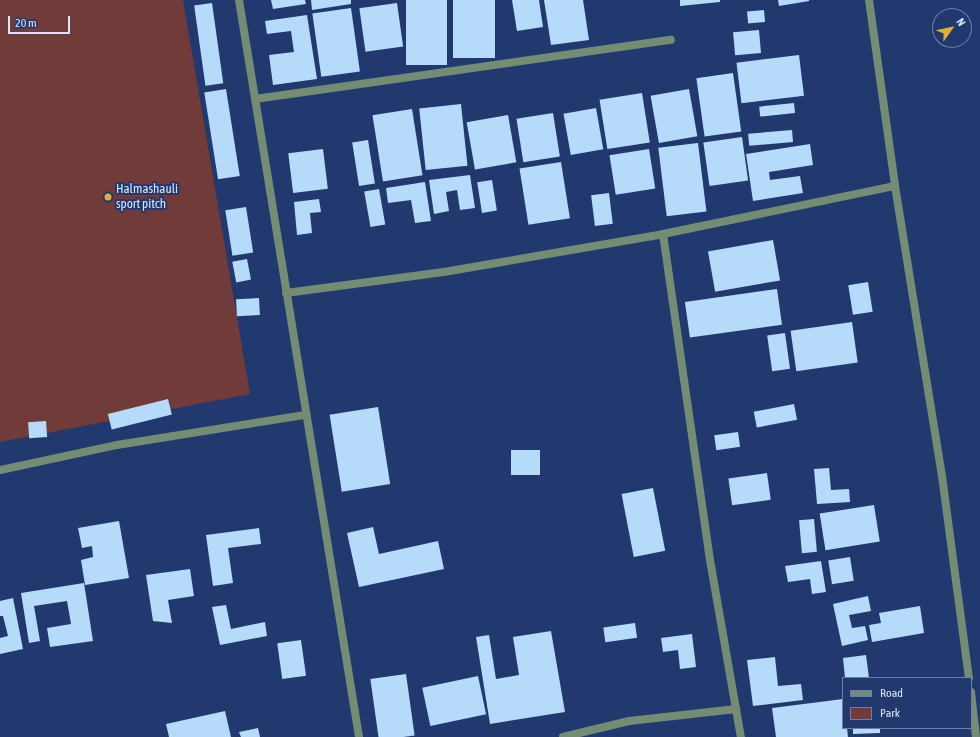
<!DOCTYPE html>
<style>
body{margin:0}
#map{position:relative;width:980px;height:737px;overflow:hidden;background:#21396f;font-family:"Asap Condensed",sans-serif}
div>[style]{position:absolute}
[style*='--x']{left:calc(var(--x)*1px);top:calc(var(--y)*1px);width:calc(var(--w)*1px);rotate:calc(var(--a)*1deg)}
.green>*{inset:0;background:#703b38}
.building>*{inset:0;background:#b5dafa;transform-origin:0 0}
.street>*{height:8px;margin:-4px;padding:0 4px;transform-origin:4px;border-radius:4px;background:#758c74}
.dots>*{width:11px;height:11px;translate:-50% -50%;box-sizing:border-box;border:2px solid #21396f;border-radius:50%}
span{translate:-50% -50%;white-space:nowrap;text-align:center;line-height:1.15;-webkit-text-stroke:4px #21396f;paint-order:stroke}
.poi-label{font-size:13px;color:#dbe5fa}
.left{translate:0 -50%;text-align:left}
.legend{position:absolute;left:842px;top:677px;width:130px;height:52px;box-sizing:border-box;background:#21396f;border:1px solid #6b7ea7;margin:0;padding:5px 7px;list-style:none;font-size:12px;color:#dbe5fa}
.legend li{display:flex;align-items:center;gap:8px;height:20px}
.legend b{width:20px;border:1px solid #6b7ea7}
.north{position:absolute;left:932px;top:8px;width:40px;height:40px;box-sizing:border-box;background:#21396f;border:1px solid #6b7ea7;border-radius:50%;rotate:57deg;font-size:11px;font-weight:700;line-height:16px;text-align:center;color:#dbe5fa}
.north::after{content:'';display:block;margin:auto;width:14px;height:18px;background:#e2af34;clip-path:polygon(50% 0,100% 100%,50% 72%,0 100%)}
.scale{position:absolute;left:8px;top:16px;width:62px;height:18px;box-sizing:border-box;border:2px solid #dbe5fa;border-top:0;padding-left:5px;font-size:12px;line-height:14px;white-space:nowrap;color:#dbe5fa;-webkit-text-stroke:3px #21396f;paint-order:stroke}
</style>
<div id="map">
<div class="green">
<i style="clip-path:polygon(0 0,183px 0,250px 394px,0 442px)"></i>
</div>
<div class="building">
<i style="clip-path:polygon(271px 0,305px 0,306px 4px,273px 9px)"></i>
<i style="clip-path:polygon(311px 0,351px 0,351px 4px,312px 10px)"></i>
<i style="left:406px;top:0;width:41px;height:65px"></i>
<i style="left:453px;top:0;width:42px;height:58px"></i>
<i style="clip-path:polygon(512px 0,539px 0,543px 27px,517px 31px)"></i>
<i style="clip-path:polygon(544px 0,583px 0,589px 40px,551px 45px)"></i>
<i style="clip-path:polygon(680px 0,720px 0,720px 2px,680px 6px)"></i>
<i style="clip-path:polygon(778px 0,809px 0,809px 1px,779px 6px)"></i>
<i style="left:212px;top:3px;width:81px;height:18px;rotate:82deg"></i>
<i style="left:397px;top:3px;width:44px;height:38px;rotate:82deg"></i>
<i style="left:351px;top:8px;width:64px;height:39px;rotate:82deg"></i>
<i style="left:764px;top:10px;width:12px;height:17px;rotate:85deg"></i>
<i style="clip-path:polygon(307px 15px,317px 79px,273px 85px,269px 55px,294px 52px,291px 31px,267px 34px,265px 21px)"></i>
<i style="left:759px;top:30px;width:23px;height:26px;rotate:85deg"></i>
<i style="left:799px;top:55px;width:41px;height:63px;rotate:83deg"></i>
<i style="left:733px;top:73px;width:59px;height:37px;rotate:82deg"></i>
<i style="left:226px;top:89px;width:88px;height:22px;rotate:81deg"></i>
<i style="left:689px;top:89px;width:48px;height:39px;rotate:80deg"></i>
<i style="left:642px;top:93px;width:50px;height:43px;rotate:81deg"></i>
<i style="left:794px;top:103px;width:10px;height:35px;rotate:84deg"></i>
<i style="left:461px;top:104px;width:62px;height:42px;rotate:84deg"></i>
<i style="left:596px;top:108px;width:42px;height:33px;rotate:80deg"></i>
<i style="left:412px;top:109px;width:67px;height:40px;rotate:81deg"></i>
<i style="left:553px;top:113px;width:44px;height:37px;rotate:81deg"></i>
<i style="left:508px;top:115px;width:48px;height:42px;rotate:80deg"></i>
<i style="left:792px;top:130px;width:12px;height:44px;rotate:85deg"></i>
<i style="left:742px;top:137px;width:44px;height:39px;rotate:82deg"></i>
<i style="left:368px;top:140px;width:44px;height:16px;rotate:81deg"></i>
<i style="left:698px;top:143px;width:69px;height:40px;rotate:83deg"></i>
<i style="clip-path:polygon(810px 144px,813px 165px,769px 172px,770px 180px,800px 176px,803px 193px,753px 201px,746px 154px)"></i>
<i style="left:323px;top:149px;width:40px;height:35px;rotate:83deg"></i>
<i style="left:649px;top:149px;width:40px;height:40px;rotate:81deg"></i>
<i style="left:561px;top:162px;width:57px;height:42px;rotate:81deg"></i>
<i style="clip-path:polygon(470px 175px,475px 208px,460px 210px,457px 190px,446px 192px,449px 211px,434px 214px,429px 180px)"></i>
<i style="left:492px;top:180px;width:31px;height:15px;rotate:81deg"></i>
<i style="clip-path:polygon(425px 182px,431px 221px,415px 223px,411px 200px,388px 203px,386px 188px)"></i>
<i style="left:379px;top:189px;width:36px;height:15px;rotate:80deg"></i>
<i style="left:609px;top:193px;width:31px;height:18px;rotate:83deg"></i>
<i style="clip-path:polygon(319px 199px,321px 212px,310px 213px,312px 233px,297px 235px,294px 202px)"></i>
<i style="left:246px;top:207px;width:46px;height:21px;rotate:81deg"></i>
<i style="left:773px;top:240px;width:41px;height:66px;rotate:80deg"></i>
<i style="left:247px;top:259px;width:21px;height:15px;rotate:79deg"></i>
<i style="left:868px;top:282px;width:30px;height:20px;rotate:81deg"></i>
<i style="left:777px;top:289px;width:36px;height:93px;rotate:82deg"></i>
<i style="left:259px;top:298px;width:17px;height:23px;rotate:87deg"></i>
<i style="left:852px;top:322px;width:41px;height:62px;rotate:82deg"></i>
<i style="left:785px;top:333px;width:36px;height:18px;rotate:82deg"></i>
<i style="left:168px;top:399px;width:16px;height:62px;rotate:76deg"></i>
<i style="left:794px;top:404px;width:16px;height:41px;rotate:79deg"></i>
<i style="left:378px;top:407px;width:78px;height:49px;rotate:81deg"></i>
<i style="left:46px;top:421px;width:16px;height:18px;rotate:86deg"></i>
<i style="left:738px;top:432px;width:15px;height:24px;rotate:82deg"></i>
<i style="left:511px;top:450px;width:29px;height:25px"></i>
<i style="clip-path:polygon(829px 468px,831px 490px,849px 489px,850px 502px,817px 504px,814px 469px)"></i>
<i style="left:767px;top:473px;width:27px;height:39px;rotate:82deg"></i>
<i style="left:653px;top:488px;width:64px;height:32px;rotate:79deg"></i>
<i style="left:874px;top:505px;width:37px;height:55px;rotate:81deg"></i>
<i style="left:814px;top:519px;width:33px;height:15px;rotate:85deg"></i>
<i style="clip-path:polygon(119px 521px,129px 578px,85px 585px,81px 560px,93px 557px,92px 546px,82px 548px,78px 528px)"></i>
<i style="clip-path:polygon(373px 527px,379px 554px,438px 541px,444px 569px,359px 587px,347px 533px)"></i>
<i style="clip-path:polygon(259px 528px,261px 544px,228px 548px,233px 583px,213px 586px,206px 535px)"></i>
<i style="left:850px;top:557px;width:24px;height:22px;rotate:81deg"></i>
<i style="clip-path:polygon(821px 561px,826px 592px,812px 594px,810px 579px,788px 582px,785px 566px)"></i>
<i style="clip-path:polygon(190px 569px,194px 596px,168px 600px,172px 623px,153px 621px,146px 575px)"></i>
<i style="clip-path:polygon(84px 583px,93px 641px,50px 647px,47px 628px,71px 624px,67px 601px,34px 606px,40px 641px,29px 643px,21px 593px)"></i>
<i style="clip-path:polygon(868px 596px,871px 611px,849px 615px,852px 628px,865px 626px,868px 640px,842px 646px,833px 604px)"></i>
<i style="clip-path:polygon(13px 598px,23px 649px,0 654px,0 638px,8px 636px,3px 616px,0 616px,0 601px)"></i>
<i style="clip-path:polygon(226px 605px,231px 629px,265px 622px,267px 636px,220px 645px,212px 607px)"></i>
<i style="clip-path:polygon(920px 606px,924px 633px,872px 642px,869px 625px,881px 623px,879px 613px)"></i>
<i style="left:635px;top:623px;width:15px;height:32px;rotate:82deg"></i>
<i style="clip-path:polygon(551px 631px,565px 712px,490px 724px,476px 637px,489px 635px,496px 679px,519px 675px,513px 637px)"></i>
<i style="clip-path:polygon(692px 634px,696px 667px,680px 669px,678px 650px,663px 652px,661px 638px)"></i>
<i style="left:301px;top:640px;width:36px;height:24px;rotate:82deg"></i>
<i style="clip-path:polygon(866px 655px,869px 678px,845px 678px,843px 658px)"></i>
<i style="clip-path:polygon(775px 657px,778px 686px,801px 684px,803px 700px,753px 706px,747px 660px)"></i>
<i style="left:406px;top:674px;width:62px;height:36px;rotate:82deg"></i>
<i style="left:478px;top:676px;width:39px;height:57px;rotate:78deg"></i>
<i style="clip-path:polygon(843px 699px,843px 728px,847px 728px,848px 737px,776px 737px,772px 708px)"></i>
<i style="clip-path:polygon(225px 711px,231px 737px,169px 737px,166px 724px)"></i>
<i style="clip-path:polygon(258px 728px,260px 737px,241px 737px,239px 732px)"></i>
<i style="clip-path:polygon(853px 728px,880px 728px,880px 733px,853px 734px)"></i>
</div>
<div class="street">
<i style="--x:239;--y:0;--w:747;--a:80.75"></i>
<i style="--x:869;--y:0;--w:188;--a:82"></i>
<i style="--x:895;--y:186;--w:294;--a:80.8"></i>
<i style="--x:942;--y:476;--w:204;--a:82.4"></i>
<i style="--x:255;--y:99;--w:420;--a:-8.1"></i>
<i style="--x:663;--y:234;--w:329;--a:81.8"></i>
<i style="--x:710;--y:560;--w:180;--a:80.1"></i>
<i style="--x:286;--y:293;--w:159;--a:-7.6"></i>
<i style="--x:444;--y:272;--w:222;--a:-9.8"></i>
<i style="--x:663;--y:234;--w:237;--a:-11.7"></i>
<i style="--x:0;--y:470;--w:120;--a:-12.1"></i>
<i style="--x:117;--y:445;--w:189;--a:-9.1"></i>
<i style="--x:971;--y:692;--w:45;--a:83.7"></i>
<i style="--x:563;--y:737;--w:68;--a:-13.6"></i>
<i style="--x:629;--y:721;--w:108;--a:-6.4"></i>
</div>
<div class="dots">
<i style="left:108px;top:197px;background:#e2af34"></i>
</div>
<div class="poi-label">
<span class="left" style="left:116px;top:197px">Halmashauli<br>sport pitch</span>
</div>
<ul class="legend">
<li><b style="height:5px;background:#758c74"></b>Road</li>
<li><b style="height:11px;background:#703b38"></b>Park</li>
</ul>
<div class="north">N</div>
<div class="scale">20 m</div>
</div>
